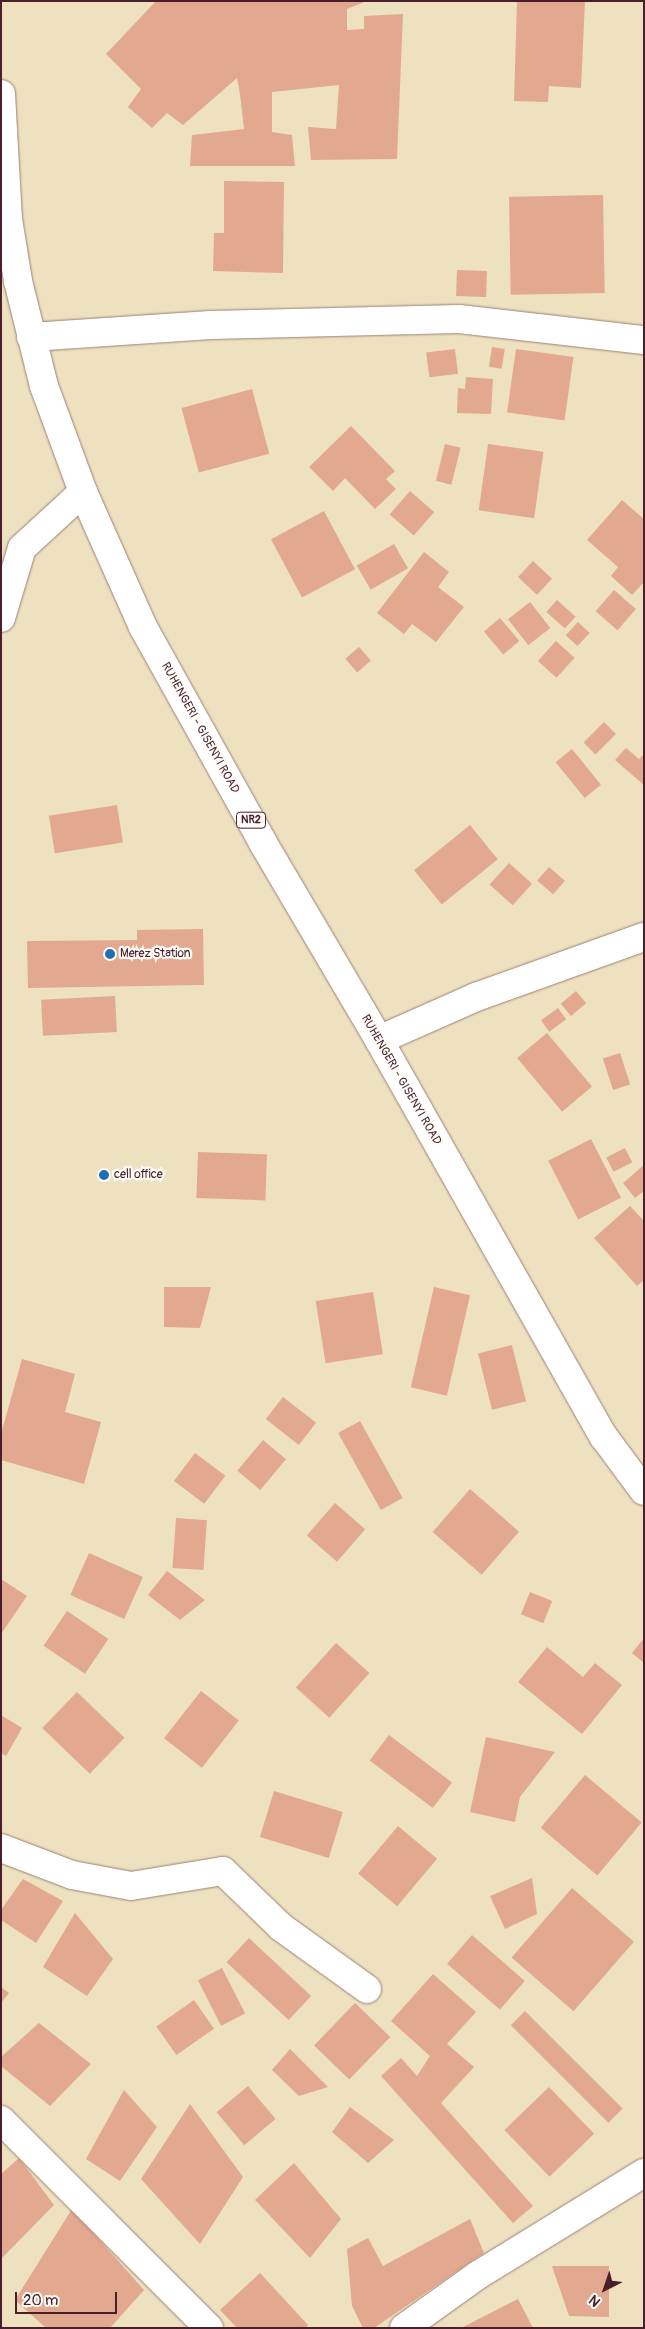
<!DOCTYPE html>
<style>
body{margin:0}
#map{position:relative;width:645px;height:2329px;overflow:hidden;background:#eee1c0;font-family:Pangolin,sans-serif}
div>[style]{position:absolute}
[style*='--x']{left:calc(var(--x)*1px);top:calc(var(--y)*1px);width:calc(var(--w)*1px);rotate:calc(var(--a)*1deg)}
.building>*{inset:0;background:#e2a890;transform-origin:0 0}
.roads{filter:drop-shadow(0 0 1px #9c8076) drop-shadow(0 0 1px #9c8076)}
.street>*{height:28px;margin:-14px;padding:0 14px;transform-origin:14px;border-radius:14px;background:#fff}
.highway>*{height:28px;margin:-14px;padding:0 14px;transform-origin:14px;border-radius:14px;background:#fff}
.dots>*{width:14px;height:14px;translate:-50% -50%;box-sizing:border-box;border:2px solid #fdfcf7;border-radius:50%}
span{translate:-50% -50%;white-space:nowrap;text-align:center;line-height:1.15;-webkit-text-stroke:4.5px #fdfcf7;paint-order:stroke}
.shield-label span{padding:1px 4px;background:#fdfcf7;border:1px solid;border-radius:4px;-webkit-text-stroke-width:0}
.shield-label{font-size:11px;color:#4a1f2b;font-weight:700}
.street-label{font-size:12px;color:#4a1f2b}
.poi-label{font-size:12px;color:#4a1f2b}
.left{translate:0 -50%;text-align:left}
.frame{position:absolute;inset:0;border:2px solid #4a1f2b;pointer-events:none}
.north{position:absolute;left:580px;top:2264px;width:50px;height:50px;-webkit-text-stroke:4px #fdfcf7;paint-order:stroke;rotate:221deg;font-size:14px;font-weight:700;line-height:20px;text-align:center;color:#4a1f2b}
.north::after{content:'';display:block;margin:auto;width:18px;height:22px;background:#4a1f2b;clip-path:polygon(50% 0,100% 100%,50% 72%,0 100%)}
.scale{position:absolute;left:15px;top:2292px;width:102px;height:22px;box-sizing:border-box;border:2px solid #4a1f2b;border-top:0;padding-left:6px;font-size:15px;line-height:18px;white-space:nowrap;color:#4a1f2b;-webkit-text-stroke:4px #fdfcf7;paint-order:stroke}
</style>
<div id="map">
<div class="building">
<i style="clip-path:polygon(156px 1px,367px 1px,347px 9px,347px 30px,364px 29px,364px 16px,403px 14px,397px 159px,311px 160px,308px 127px,336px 129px,339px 85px,272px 92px,272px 132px,292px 135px,295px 166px,190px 166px,192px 135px,244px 129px,240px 94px,237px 78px,183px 125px,167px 113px,152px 128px,128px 107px,141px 89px,106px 54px)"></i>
<i style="clip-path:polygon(517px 1px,585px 1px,581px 88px,549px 86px,548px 102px,514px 101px)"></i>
<i style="clip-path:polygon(224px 181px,284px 182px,283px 273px,213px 271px,214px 233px,224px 233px)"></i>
<i style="left:603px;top:195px;width:98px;height:94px;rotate:89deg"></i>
<i style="left:457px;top:270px;width:30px;height:26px;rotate:2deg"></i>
<i style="left:492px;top:347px;width:13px;height:20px;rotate:9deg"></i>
<i style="left:455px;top:349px;width:25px;height:29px;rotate:83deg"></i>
<i style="left:516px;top:349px;width:58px;height:64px;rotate:8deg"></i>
<i style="clip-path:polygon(466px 377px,493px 379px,491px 414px,457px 413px,458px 388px,465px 389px)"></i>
<i style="left:252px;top:389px;width:67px;height:73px;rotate:75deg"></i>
<i style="clip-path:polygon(351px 426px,395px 471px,386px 479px,396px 489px,375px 509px,345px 478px,333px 491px,309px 467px)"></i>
<i style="left:445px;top:444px;width:16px;height:38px;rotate:14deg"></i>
<i style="left:488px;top:444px;width:56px;height:67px;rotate:8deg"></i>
<i style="left:410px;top:491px;width:32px;height:31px;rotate:41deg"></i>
<i style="clip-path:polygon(622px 500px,644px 519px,644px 582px,632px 595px,611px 576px,618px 567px,587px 540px)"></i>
<i style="left:324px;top:511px;width:66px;height:60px;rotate:62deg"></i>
<i style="left:394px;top:544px;width:28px;height:43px;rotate:60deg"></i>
<i style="clip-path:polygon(424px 552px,449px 572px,438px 587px,464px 607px,436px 642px,412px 624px,404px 634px,377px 613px)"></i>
<i style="left:533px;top:561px;width:26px;height:22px;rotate:43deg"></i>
<i style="left:614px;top:590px;width:29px;height:28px;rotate:41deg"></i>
<i style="left:557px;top:600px;width:25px;height:16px;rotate:42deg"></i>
<i style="left:530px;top:602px;width:33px;height:28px;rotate:52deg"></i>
<i style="left:500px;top:618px;width:30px;height:21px;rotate:50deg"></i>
<i style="left:578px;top:622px;width:16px;height:18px;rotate:43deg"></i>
<i style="left:556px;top:641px;width:25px;height:27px;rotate:42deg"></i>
<i style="left:359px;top:647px;width:18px;height:18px;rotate:49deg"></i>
<i style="left:604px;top:722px;width:17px;height:29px;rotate:45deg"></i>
<i style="clip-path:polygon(626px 748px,639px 759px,644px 754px,644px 785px,615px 760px)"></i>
<i style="left:572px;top:749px;width:46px;height:21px;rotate:51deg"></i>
<i style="left:117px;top:805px;width:38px;height:69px;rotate:81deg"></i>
<i style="left:470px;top:825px;width:44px;height:72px;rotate:51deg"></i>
<i style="left:509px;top:863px;width:31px;height:29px;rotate:42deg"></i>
<i style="left:549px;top:867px;width:21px;height:18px;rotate:41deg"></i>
<i style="clip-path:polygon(203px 929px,204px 985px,28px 988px,27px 941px,137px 940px,137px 930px)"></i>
<i style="left:576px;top:991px;width:16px;height:20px;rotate:50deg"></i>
<i style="left:115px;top:996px;width:36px;height:74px;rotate:87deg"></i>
<i style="left:558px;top:1008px;width:14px;height:21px;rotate:54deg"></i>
<i style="left:547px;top:1033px;width:70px;height:39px;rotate:50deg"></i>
<i style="left:620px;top:1053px;width:33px;height:18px;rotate:72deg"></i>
<i style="left:591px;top:1139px;width:66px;height:48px;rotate:63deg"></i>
<i style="left:625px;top:1148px;width:16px;height:21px;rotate:63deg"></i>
<i style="left:198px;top:1152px;width:69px;height:46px;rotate:2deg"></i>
<i style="clip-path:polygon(644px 1165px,644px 1191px,635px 1198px,623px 1183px)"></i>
<i style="clip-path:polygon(630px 1206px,644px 1221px,644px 1280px,637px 1286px,594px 1238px)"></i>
<i style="clip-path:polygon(164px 1287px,211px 1287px,200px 1328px,164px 1327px)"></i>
<i style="left:434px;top:1287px;width:37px;height:103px;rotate:13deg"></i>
<i style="left:373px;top:1292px;width:63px;height:58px;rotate:81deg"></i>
<i style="left:512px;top:1345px;width:58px;height:35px;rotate:76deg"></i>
<i style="clip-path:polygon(22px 1359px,75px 1374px,65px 1412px,101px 1422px,84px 1484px,1px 1460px,1px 1434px)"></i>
<i style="left:283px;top:1397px;width:42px;height:28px;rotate:38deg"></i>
<i style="left:360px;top:1421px;width:88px;height:25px;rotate:61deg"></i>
<i style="left:263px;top:1440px;width:30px;height:40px;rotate:40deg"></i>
<i style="left:195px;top:1453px;width:38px;height:35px;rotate:37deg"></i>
<i style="left:470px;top:1489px;width:65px;height:57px;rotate:41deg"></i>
<i style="left:335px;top:1503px;width:40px;height:43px;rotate:41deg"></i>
<i style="left:176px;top:1518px;width:31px;height:50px;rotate:4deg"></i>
<i style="left:89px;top:1553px;width:59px;height:46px;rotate:24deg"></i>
<i style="clip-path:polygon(167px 1571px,205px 1600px,180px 1620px,148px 1595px)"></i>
<i style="clip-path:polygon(1px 1579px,27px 1596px,1px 1634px)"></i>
<i style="left:530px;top:1592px;width:24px;height:24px;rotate:22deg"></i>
<i style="left:67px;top:1611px;width:50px;height:42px;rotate:34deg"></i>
<i style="clip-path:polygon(644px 1638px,644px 1663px,632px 1653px)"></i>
<i style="left:336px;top:1643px;width:45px;height:60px;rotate:42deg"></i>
<i style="clip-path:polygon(547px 1647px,583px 1677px,595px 1663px,622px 1685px,582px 1734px,518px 1682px)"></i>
<i style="left:201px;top:1691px;width:48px;height:60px;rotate:38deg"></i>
<i style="left:77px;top:1692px;width:66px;height:50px;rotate:44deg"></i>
<i style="clip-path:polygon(1px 1715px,22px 1728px,6px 1756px,1px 1753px)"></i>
<i style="left:389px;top:1735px;width:79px;height:32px;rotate:37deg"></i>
<i style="clip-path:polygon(486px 1737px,555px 1752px,520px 1797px,515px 1822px,470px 1812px)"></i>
<i style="left:585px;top:1775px;width:74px;height:69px;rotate:40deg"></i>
<i style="left:274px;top:1791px;width:72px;height:48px;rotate:17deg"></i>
<i style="left:398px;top:1826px;width:51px;height:62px;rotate:40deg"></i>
<i style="clip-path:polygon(532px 1878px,537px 1914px,505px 1929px,490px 1896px)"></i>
<i style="clip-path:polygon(23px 1879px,63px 1901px,36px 1943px,1px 1920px,1px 1910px)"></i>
<i style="left:572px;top:1888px;width:82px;height:92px;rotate:41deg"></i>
<i style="clip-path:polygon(75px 1913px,113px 1959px,87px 1996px,43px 1967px)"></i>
<i style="left:472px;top:1935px;width:70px;height:38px;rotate:41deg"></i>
<i style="left:249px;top:1938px;width:85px;height:33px;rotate:43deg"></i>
<i style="left:222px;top:1968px;width:51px;height:27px;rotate:63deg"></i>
<i style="clip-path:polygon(433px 1974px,476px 2012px,447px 2044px,474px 2067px,441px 2103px,533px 2206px,513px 2223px,381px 2076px,401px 2058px,417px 2076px,430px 2056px,391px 2021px)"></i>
<i style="clip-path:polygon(1px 1987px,9px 1993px,1px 2003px)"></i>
<i style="left:194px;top:2000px;width:35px;height:46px;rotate:55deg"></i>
<i style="left:355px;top:2003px;width:49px;height:59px;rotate:44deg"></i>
<i style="left:525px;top:2011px;width:138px;height:20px;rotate:45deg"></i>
<i style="clip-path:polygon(39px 2023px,91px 2064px,50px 2106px,1px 2066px,1px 2057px)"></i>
<i style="clip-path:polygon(290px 2049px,328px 2087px,299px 2096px,272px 2070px)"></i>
<i style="left:248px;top:2086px;width:43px;height:41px;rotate:50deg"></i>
<i style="left:549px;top:2087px;width:65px;height:62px;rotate:46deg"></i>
<i style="clip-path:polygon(124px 2090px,157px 2127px,120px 2181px,86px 2159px)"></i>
<i style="clip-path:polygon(190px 2104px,243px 2177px,200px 2244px,141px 2179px)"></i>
<i style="clip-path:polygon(350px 2107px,394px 2140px,368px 2163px,332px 2132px)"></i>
<i style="clip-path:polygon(19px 2158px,54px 2205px,1px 2259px,1px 2174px)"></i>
<i style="clip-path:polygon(294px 2163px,341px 2219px,310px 2258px,255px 2200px)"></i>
<i style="clip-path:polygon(72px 2209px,144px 2290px,110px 2328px,46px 2328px,15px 2300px)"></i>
<i style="clip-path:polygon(470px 2219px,484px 2253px,374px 2328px,363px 2328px,352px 2306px,347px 2249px,368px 2238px,383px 2266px)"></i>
<i style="clip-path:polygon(552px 2266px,609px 2266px,609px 2317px,569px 2316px)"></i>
<i style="clip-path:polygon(260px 2273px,308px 2325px,306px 2328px,237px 2328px,220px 2310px)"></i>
<i style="clip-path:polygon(518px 2299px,533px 2328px,461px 2328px)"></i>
</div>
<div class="roads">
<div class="street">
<i style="--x:31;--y:337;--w:180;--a:-3.8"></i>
<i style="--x:211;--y:325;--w:248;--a:-1.4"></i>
<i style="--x:459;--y:319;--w:186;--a:6.5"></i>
<i style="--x:1;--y:618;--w:73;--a:-73.3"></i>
<i style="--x:22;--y:548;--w:83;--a:-42.6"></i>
<i style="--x:379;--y:1040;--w:106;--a:-23.9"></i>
<i style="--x:476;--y:997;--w:178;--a:-19.7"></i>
<i style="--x:1;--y:1848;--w:76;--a:20.8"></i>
<i style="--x:72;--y:1875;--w:60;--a:10.6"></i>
<i style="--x:131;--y:1886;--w:93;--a:-9.3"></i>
<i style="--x:223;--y:1871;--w:81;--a:44"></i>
<i style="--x:281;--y:1927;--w:106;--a:35.8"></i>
<i style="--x:1;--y:2120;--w:294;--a:45"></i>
<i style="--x:404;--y:2328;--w:91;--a:-35.6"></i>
<i style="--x:478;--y:2275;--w:195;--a:-31.6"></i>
</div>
<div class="highway">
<i style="--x:1;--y:94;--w:125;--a:86.8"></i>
<i style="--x:8;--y:219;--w:63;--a:80.8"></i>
<i style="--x:18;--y:281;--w:108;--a:76.1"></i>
<i style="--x:44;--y:386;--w:113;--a:69.8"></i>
<i style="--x:83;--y:492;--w:148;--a:66"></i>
<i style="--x:143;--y:627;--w:247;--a:60.9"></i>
<i style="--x:263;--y:843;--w:229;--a:59.5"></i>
<i style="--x:379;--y:1040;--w:456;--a:60.5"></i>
<i style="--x:604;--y:1437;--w:67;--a:53.5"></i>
</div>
</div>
<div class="dots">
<i style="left:110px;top:954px;background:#1f6fb2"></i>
<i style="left:104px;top:1175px;background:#1f6fb2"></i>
</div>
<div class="shield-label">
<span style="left:251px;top:820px">NR2</span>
</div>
<div class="street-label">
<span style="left:200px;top:728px;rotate:61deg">RUHENGERI - GISENYI ROAD</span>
<span style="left:401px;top:1080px;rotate:60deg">RUHENGERI - GISENYI ROAD</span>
</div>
<div class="poi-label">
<span class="left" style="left:120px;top:954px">Merez Station</span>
<span class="left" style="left:114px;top:1175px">cell office</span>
</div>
<div class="frame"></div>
<div class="north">N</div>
<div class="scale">20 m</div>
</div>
